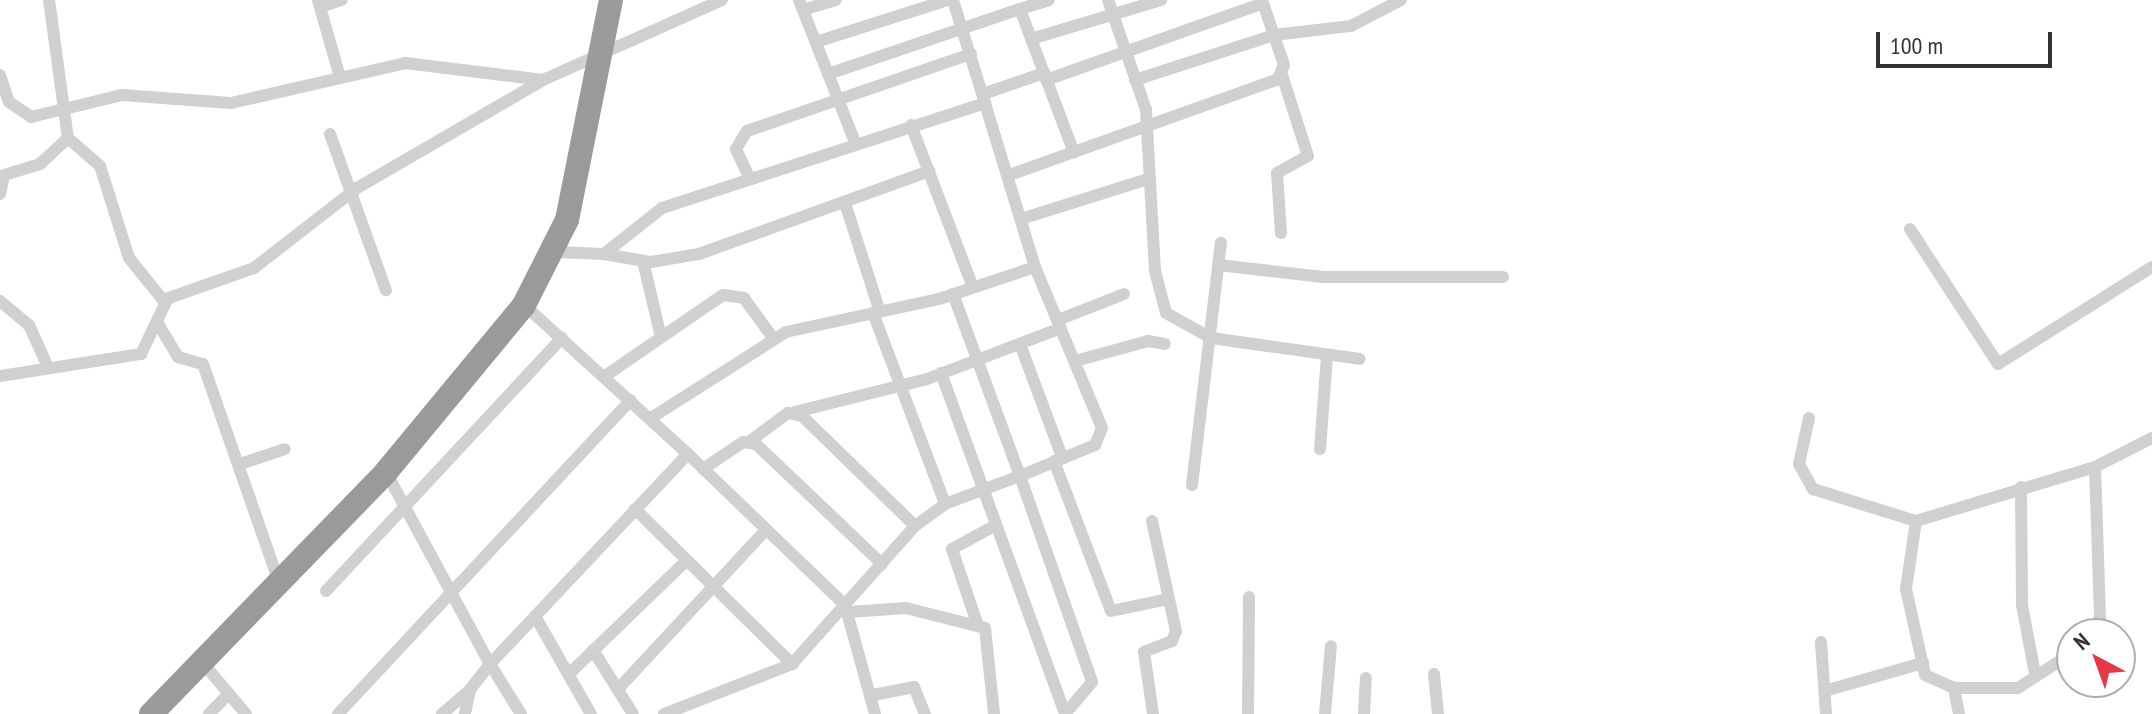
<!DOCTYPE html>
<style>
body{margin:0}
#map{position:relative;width:2152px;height:714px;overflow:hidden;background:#fff;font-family:"PT Sans Narrow",sans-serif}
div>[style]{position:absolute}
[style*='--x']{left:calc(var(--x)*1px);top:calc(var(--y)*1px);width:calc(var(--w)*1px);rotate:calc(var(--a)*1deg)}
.street>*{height:12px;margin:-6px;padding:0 6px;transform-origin:6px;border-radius:6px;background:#d0d0d0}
.highway>*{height:24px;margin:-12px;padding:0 12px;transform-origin:12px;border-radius:12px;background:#9a9a9a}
span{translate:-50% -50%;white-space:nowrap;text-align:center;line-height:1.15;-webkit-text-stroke:8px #fff;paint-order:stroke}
.north{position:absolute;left:2056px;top:618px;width:80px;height:80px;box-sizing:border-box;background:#fff;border:2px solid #adadad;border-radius:50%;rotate:319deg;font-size:22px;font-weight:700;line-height:32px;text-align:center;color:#333}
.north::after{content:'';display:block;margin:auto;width:28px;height:36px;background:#e63946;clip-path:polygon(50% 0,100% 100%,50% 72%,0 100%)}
.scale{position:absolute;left:1876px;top:32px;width:176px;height:36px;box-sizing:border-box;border:4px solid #333;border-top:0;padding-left:10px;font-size:24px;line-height:28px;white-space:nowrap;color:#333;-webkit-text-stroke:6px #fff;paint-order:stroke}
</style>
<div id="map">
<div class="street">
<i style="--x:49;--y:0;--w:139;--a:82.2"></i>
<i style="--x:68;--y:138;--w:43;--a:41.2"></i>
<i style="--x:100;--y:166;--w:96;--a:72.5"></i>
<i style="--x:129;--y:258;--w:54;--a:51"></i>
<i style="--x:163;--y:300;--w:96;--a:-19.4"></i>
<i style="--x:254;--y:268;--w:130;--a:-37.8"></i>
<i style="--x:357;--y:188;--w:215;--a:-30.1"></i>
<i style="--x:543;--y:80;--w:196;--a:-24.1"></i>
<i style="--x:318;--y:0;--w:80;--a:74.1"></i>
<i style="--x:799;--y:0;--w:153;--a:68.5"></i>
<i style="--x:1108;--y:0;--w:116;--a:70.9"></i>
<i style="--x:1146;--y:110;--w:161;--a:86.8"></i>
<i style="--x:1155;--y:271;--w:43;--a:75.3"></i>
<i style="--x:1166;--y:313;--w:51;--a:29.1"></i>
<i style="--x:1211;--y:338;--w:150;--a:8"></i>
<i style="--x:320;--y:7;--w:23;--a:-18"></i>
<i style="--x:803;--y:10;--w:34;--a:-17"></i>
<i style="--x:1031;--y:39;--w:136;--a:-16.7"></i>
<i style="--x:816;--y:42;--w:139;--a:-17.7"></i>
<i style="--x:1044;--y:73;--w:68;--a:-110.6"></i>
<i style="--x:1020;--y:9;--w:30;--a:-17"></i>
<i style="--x:828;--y:74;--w:203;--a:-18.7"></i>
<i style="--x:0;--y:75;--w:28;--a:72"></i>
<i style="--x:9;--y:102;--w:27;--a:34"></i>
<i style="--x:31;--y:117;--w:94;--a:-13.6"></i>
<i style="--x:122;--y:95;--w:109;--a:4.2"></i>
<i style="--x:231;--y:103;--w:179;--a:-12.9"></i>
<i style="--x:405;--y:63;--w:139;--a:7"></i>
<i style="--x:1046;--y:80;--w:230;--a:-19.5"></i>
<i style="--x:1135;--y:80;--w:146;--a:-17.9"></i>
<i style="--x:1274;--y:35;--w:78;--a:-6.7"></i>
<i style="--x:1351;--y:26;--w:56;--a:-27.5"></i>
<i style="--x:983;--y:94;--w:65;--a:-19"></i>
<i style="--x:1044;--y:73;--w:85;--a:69.4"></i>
<i style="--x:911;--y:125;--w:173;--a:69.1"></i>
<i style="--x:330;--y:134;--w:166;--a:70.3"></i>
<i style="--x:1009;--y:175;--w:286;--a:-19.6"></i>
<i style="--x:1278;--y:79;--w:15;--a:-67"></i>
<i style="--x:1284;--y:65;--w:69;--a:-108.7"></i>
<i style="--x:750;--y:179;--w:33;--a:-115"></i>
<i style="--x:736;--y:149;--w:21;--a:-59"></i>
<i style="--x:747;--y:131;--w:237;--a:-19"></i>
<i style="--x:0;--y:194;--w:19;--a:-78"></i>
<i style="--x:4;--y:175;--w:38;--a:-17"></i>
<i style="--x:40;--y:164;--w:38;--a:-43"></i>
<i style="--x:845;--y:203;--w:114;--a:72.2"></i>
<i style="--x:1024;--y:218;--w:130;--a:-17.5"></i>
<i style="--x:1910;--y:229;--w:161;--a:56.9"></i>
<i style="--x:1998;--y:364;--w:182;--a:-32.2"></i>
<i style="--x:1281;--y:233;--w:60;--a:-93.8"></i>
<i style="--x:1277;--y:173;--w:35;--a:-29"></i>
<i style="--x:1308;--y:156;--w:85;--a:-107.8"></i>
<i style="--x:555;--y:252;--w:49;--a:2.3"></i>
<i style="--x:604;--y:254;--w:74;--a:-38.4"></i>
<i style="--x:662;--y:208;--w:340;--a:-18"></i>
<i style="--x:985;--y:103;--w:108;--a:-107.3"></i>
<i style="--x:604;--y:254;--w:48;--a:9.7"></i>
<i style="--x:651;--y:262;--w:49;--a:-9.5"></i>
<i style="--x:699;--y:254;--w:245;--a:-19.8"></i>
<i style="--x:643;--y:261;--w:78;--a:76.7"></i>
<i style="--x:1218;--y:265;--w:106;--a:6.5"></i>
<i style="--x:1323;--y:277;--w:180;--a:0"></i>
<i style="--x:1035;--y:267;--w:174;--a:67.4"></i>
<i style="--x:1102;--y:428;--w:18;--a:112"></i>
<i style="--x:1095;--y:445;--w:81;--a:157.5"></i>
<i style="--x:1020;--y:476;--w:218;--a:70.7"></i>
<i style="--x:1092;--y:682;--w:42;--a:130.2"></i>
<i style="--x:0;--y:301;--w:38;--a:40"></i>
<i style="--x:29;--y:325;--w:44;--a:65.8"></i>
<i style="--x:873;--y:313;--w:204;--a:69.3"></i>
<i style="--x:1058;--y:320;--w:71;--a:-21.5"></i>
<i style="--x:157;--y:322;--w:41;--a:59"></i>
<i style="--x:178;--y:357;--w:26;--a:16"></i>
<i style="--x:203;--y:364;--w:231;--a:70.8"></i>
<i style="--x:1020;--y:344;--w:121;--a:69.6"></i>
<i style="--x:1075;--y:361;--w:76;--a:-15.3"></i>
<i style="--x:1148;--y:341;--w:17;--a:10"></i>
<i style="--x:941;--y:373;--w:362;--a:70"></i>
<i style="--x:0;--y:376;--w:143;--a:-8.9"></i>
<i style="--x:141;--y:354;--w:60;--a:-64.3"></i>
<i style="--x:605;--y:376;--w:143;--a:-34.5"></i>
<i style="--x:723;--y:295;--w:21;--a:8"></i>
<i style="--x:744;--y:298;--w:49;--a:54.1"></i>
<i style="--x:795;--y:412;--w:136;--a:-14"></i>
<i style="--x:927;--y:379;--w:143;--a:-20.8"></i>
<i style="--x:651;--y:418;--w:160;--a:-32.5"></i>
<i style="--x:786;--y:332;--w:157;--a:-12.2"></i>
<i style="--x:939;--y:299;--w:101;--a:-18.4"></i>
<i style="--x:1035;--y:267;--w:171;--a:-107"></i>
<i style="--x:1809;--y:418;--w:47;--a:102.3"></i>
<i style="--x:1799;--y:464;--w:29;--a:61"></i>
<i style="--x:1813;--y:489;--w:108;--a:17.3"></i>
<i style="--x:1916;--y:521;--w:69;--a:98.4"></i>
<i style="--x:1906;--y:589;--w:88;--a:77.5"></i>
<i style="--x:1925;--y:675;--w:32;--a:24"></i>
<i style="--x:1954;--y:688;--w:26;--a:79"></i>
<i style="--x:750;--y:441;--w:47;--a:-36.4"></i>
<i style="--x:788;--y:413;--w:14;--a:12"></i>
<i style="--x:802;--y:416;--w:158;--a:44.2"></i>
<i style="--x:1320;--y:449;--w:94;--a:-85.7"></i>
<i style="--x:688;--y:454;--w:218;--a:43.9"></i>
<i style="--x:845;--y:605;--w:113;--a:74.6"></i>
<i style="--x:1054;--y:461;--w:160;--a:69.2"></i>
<i style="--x:1111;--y:611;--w:58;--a:-11.9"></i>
<i style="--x:240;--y:464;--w:47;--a:-18.4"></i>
<i style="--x:703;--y:469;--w:48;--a:-34"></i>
<i style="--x:743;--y:442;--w:13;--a:9"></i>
<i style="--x:756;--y:444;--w:174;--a:43.6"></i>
<i style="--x:386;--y:472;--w:218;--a:61.6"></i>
<i style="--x:490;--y:664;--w:33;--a:128"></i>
<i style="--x:470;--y:690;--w:25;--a:102"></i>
<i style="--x:1192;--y:485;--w:244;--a:-83.2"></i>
<i style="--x:2021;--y:487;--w:118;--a:89.5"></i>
<i style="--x:2022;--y:605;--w:70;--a:79.3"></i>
<i style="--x:635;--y:509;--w:221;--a:44.6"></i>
<i style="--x:1152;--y:521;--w:113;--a:77.7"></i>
<i style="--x:1176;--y:631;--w:11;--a:112"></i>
<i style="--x:1172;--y:641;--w:30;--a:159"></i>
<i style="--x:1144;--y:652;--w:63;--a:81.7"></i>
<i style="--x:1916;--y:521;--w:187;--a:-16.8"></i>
<i style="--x:2095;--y:467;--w:64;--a:-27"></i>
<i style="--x:326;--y:591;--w:346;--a:-47"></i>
<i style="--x:849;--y:612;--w:57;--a:-4"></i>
<i style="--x:906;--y:608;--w:81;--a:14.2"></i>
<i style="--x:985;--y:628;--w:86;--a:84"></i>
<i style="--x:535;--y:616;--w:113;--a:60.3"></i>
<i style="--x:977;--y:623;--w:78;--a:-108.7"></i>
<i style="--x:952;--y:549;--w:50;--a:-28.6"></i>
<i style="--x:2094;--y:634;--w:18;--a:-71"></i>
<i style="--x:2100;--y:617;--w:150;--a:-91.9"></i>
<i style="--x:1821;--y:642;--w:72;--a:86"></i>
<i style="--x:593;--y:650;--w:75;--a:58"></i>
<i style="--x:202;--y:662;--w:68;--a:49.8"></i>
<i style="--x:569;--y:674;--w:163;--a:-44"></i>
<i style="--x:1434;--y:674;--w:40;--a:84.3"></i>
<i style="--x:619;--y:688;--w:216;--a:-47.1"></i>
<i style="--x:1954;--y:688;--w:64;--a:0"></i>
<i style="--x:2018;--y:688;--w:64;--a:-32.9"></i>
<i style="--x:1828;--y:690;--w:99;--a:-15.9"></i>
<i style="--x:873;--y:695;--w:42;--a:-11"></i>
<i style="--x:914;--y:687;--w:29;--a:68"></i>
<i style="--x:209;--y:714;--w:28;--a:-46"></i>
<i style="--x:338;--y:714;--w:429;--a:-47"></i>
<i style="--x:442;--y:714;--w:37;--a:-41"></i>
<i style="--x:521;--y:714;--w:59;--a:-121.8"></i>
<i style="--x:490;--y:664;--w:289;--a:-46.7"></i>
<i style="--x:688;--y:454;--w:222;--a:-137.7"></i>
<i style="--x:664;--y:714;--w:137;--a:-21.3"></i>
<i style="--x:792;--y:664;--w:185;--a:-48.3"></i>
<i style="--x:915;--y:526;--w:37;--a:-36"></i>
<i style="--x:945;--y:504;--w:80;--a:-20.5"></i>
<i style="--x:1020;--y:476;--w:194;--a:-110.2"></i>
<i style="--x:1248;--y:714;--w:117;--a:-89.5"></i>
<i style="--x:1325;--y:714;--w:68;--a:-85"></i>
<i style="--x:1364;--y:714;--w:36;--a:-87"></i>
</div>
<div class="highway">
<i style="--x:151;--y:714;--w:337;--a:-45.8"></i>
<i style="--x:386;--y:472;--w:217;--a:-50.4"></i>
<i style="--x:524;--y:305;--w:95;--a:-63.2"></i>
<i style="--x:567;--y:220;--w:224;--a:-78.7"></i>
</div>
<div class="north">N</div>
<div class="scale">100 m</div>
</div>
